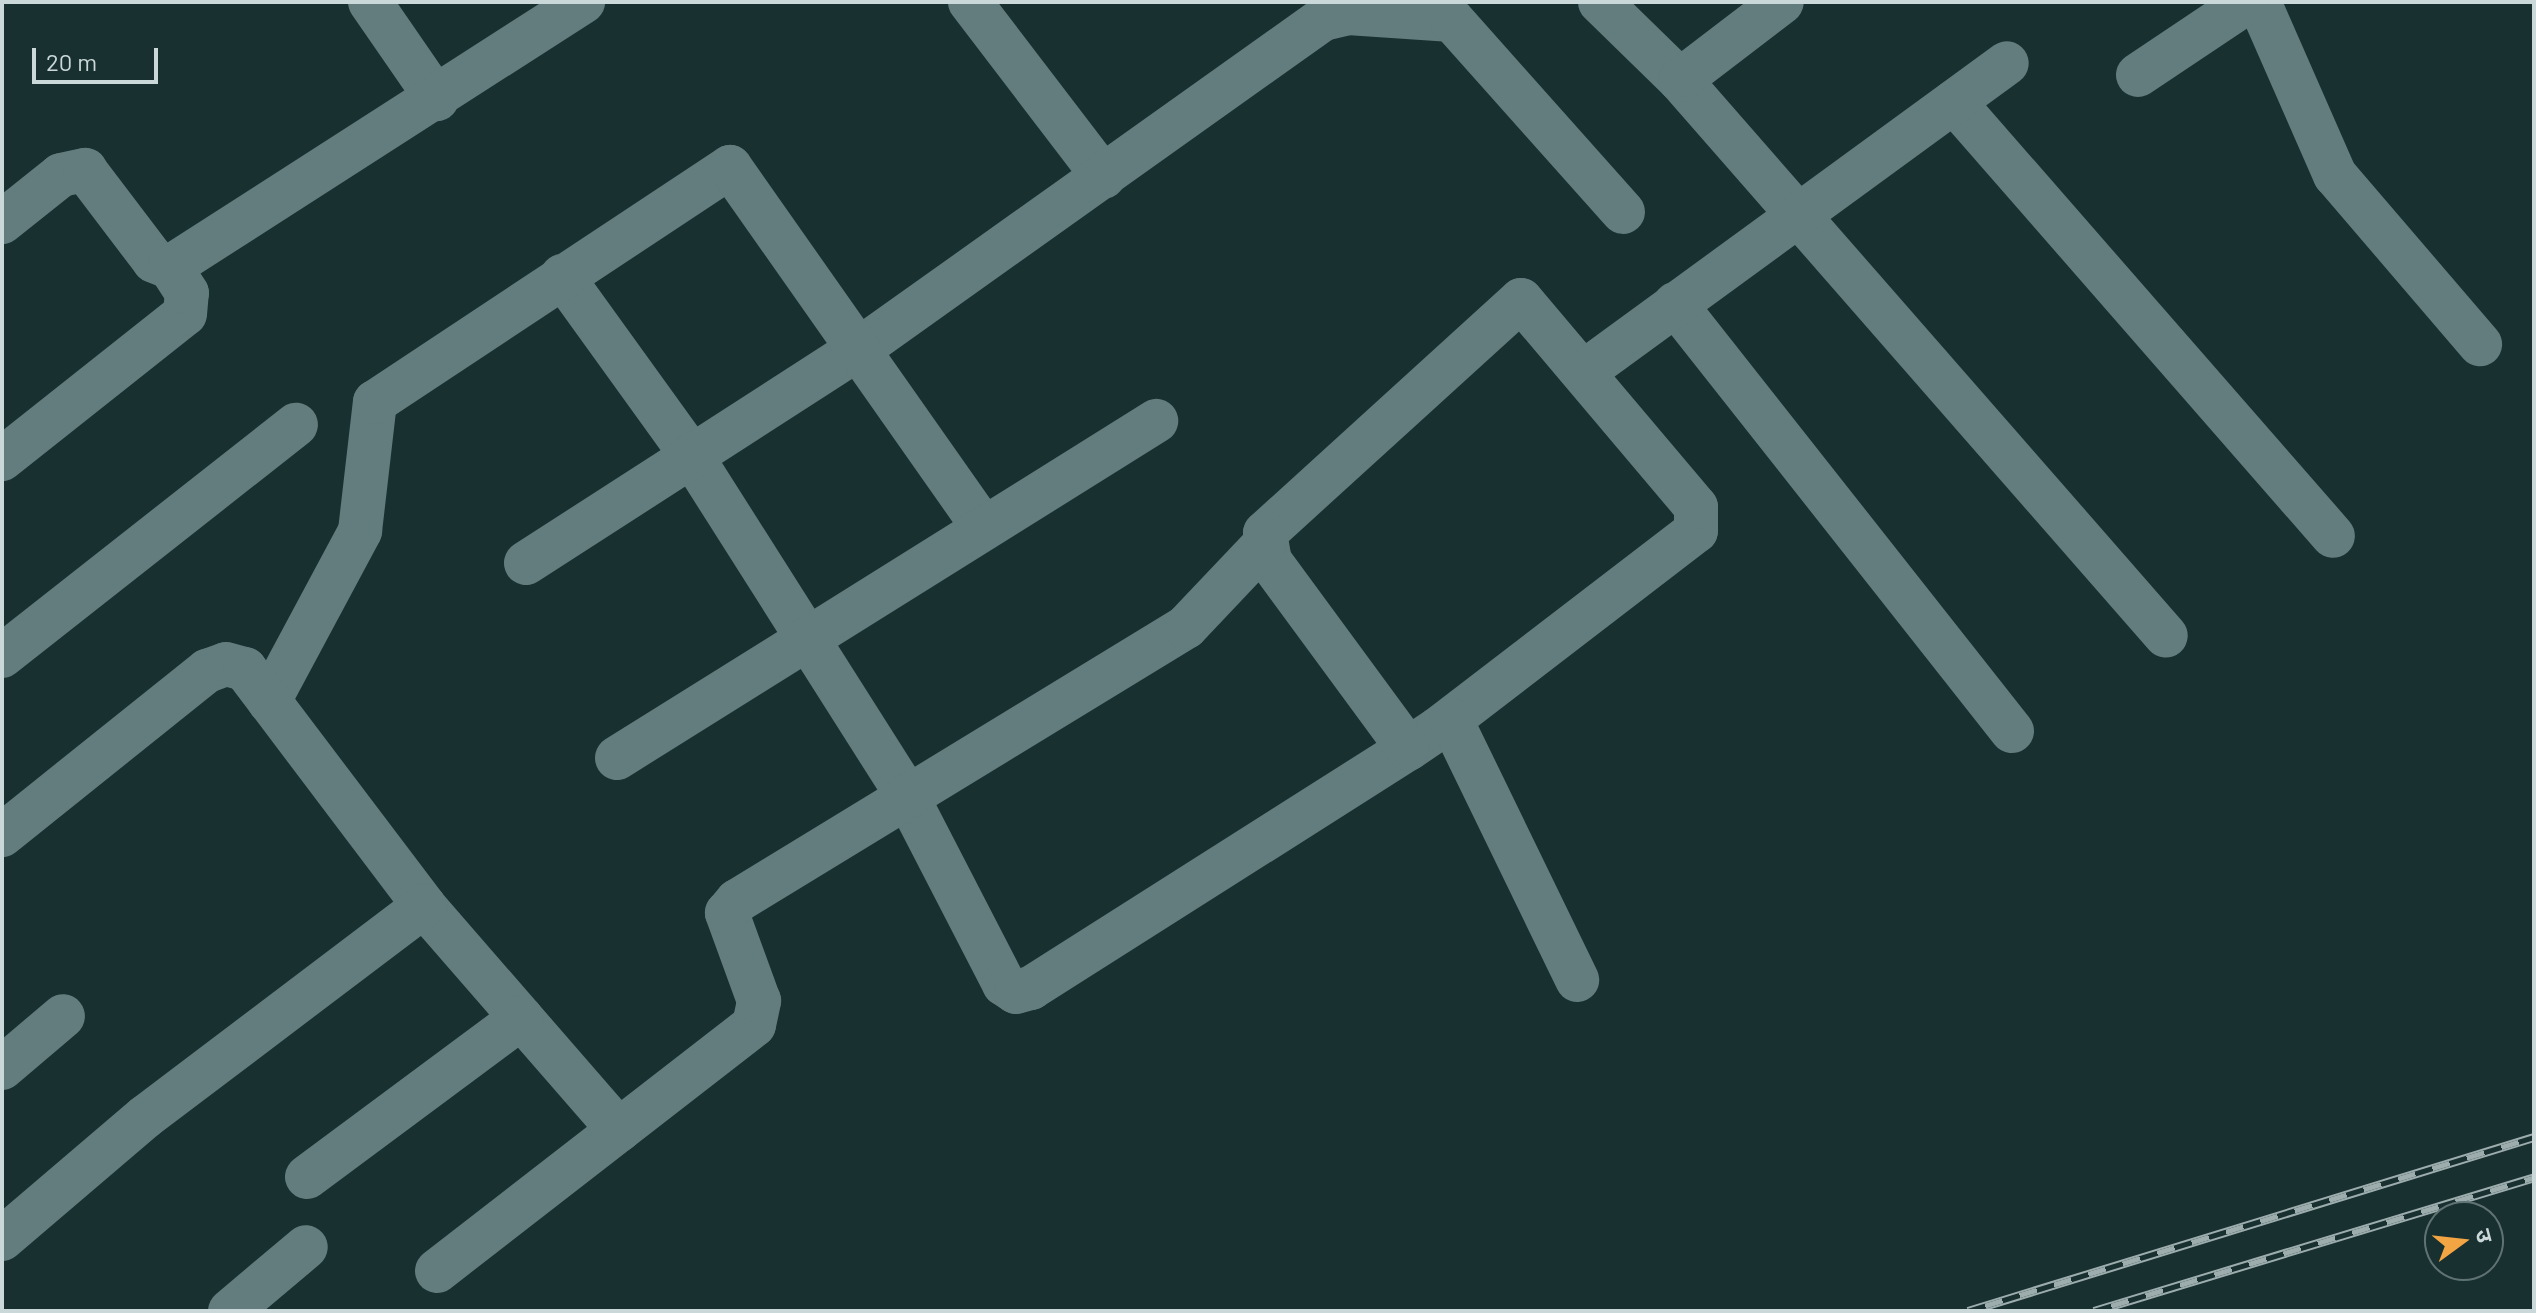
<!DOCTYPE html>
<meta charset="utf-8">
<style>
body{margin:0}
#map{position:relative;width:2536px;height:1313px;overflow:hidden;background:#193031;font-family:Barlow,"Noto Sans Devanagari",sans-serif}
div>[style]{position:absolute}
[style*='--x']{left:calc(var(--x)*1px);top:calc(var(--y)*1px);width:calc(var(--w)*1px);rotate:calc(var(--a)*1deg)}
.minor>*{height:44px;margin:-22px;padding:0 22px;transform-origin:22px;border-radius:22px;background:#637c7d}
.rail>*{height:9px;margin-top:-4.5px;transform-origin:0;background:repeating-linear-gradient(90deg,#193031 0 18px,#9dadae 0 36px);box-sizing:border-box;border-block:2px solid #9dadae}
span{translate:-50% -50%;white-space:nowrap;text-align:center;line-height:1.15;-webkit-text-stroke:8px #193031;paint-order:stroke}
.frame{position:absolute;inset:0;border:4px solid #cbd8d9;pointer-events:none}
.north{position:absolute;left:2424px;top:1201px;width:80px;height:80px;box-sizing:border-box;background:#193031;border:2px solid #607374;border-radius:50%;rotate:75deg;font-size:22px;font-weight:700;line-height:32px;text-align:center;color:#cbd8d9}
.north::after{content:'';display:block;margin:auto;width:28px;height:36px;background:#f3a443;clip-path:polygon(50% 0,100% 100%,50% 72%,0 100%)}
.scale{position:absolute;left:32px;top:48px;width:126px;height:36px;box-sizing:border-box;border:4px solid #cbd8d9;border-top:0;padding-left:10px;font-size:24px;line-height:28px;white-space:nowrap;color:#cbd8d9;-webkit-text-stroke:6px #193031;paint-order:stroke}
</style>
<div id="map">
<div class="minor">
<i style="--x:370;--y:2;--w:118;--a:55.4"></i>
<i style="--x:970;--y:2;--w:220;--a:52.6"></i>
<i style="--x:1600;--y:2;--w:112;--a:44.3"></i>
<i style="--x:1680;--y:80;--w:738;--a:48.84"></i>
<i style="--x:2259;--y:2;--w:189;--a:66.3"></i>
<i style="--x:2335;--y:175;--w:223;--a:49.4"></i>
<i style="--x:2138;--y:75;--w:131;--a:-33.8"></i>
<i style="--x:1680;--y:80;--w:128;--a:-37.4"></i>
<i style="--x:1954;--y:102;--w:576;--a:48.87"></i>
<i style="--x:2;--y:222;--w:75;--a:-38.5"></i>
<i style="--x:61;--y:175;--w:25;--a:-12"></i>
<i style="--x:85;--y:170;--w:114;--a:52.8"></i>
<i style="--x:154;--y:261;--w:17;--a:21"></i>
<i style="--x:170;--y:267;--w:491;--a:-32.7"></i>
<i style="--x:562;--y:276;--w:221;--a:54.2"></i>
<i style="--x:691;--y:455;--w:401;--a:57.6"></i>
<i style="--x:906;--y:794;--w:214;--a:62.7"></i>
<i style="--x:1004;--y:984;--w:14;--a:34"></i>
<i style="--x:1016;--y:992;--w:16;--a:-15"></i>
<i style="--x:1031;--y:988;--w:446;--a:-32.4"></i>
<i style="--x:1408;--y:749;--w:36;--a:-34"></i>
<i style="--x:1438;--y:729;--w:325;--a:-37.5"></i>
<i style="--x:1696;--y:531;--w:24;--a:-90"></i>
<i style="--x:1696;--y:507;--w:271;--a:-130.2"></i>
<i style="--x:1521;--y:300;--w:346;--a:137.7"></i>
<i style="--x:1265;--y:533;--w:28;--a:80"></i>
<i style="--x:1270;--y:561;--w:233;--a:53.7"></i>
<i style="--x:1675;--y:304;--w:544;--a:51.72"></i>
<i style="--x:1585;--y:371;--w:522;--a:-36.12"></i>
<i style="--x:2;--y:459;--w:233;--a:-38.4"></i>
<i style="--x:185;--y:314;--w:21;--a:-85"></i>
<i style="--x:187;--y:293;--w:31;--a:-123"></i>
<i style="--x:526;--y:563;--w:412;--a:-32.8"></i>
<i style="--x:872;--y:340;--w:554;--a:-35.44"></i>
<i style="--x:1323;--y:19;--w:26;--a:-13"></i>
<i style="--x:1348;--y:13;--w:104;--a:3.9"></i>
<i style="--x:1452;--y:20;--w:257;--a:48.3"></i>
<i style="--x:2;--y:656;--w:374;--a:-38.2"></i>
<i style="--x:269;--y:701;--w:193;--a:-61.8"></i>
<i style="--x:360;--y:531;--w:130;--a:-83.4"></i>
<i style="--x:375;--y:402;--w:426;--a:-33.5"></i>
<i style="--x:730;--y:167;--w:441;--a:54.9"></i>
<i style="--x:1451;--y:720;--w:289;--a:64.1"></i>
<i style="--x:617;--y:758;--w:636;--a:-32.01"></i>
<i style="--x:2;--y:835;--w:263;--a:-38.7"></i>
<i style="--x:207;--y:671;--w:20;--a:-20"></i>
<i style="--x:226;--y:664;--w:20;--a:15"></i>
<i style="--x:245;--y:669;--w:297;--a:52.9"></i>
<i style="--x:424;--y:906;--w:297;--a:49"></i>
<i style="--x:2;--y:1068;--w:80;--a:-40.4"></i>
<i style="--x:307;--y:1177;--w:267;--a:-36.6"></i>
<i style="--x:2;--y:1239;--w:188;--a:-40.5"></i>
<i style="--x:145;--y:1117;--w:350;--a:-37.1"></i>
<i style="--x:437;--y:1271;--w:401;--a:-37.8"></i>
<i style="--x:754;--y:1025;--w:25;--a:-78"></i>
<i style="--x:759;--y:1001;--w:94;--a:-110"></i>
<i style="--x:727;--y:913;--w:16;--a:-50"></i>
<i style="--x:737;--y:901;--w:526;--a:-31.39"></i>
<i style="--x:1186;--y:627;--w:112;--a:-46.5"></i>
<i style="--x:230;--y:1311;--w:99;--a:-40.1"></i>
</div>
<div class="rail">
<i style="--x:1968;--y:1311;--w:592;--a:-17.09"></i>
<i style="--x:2094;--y:1311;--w:460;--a:-16.9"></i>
</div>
<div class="frame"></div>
<div class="north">उ</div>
<div class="scale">20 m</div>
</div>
